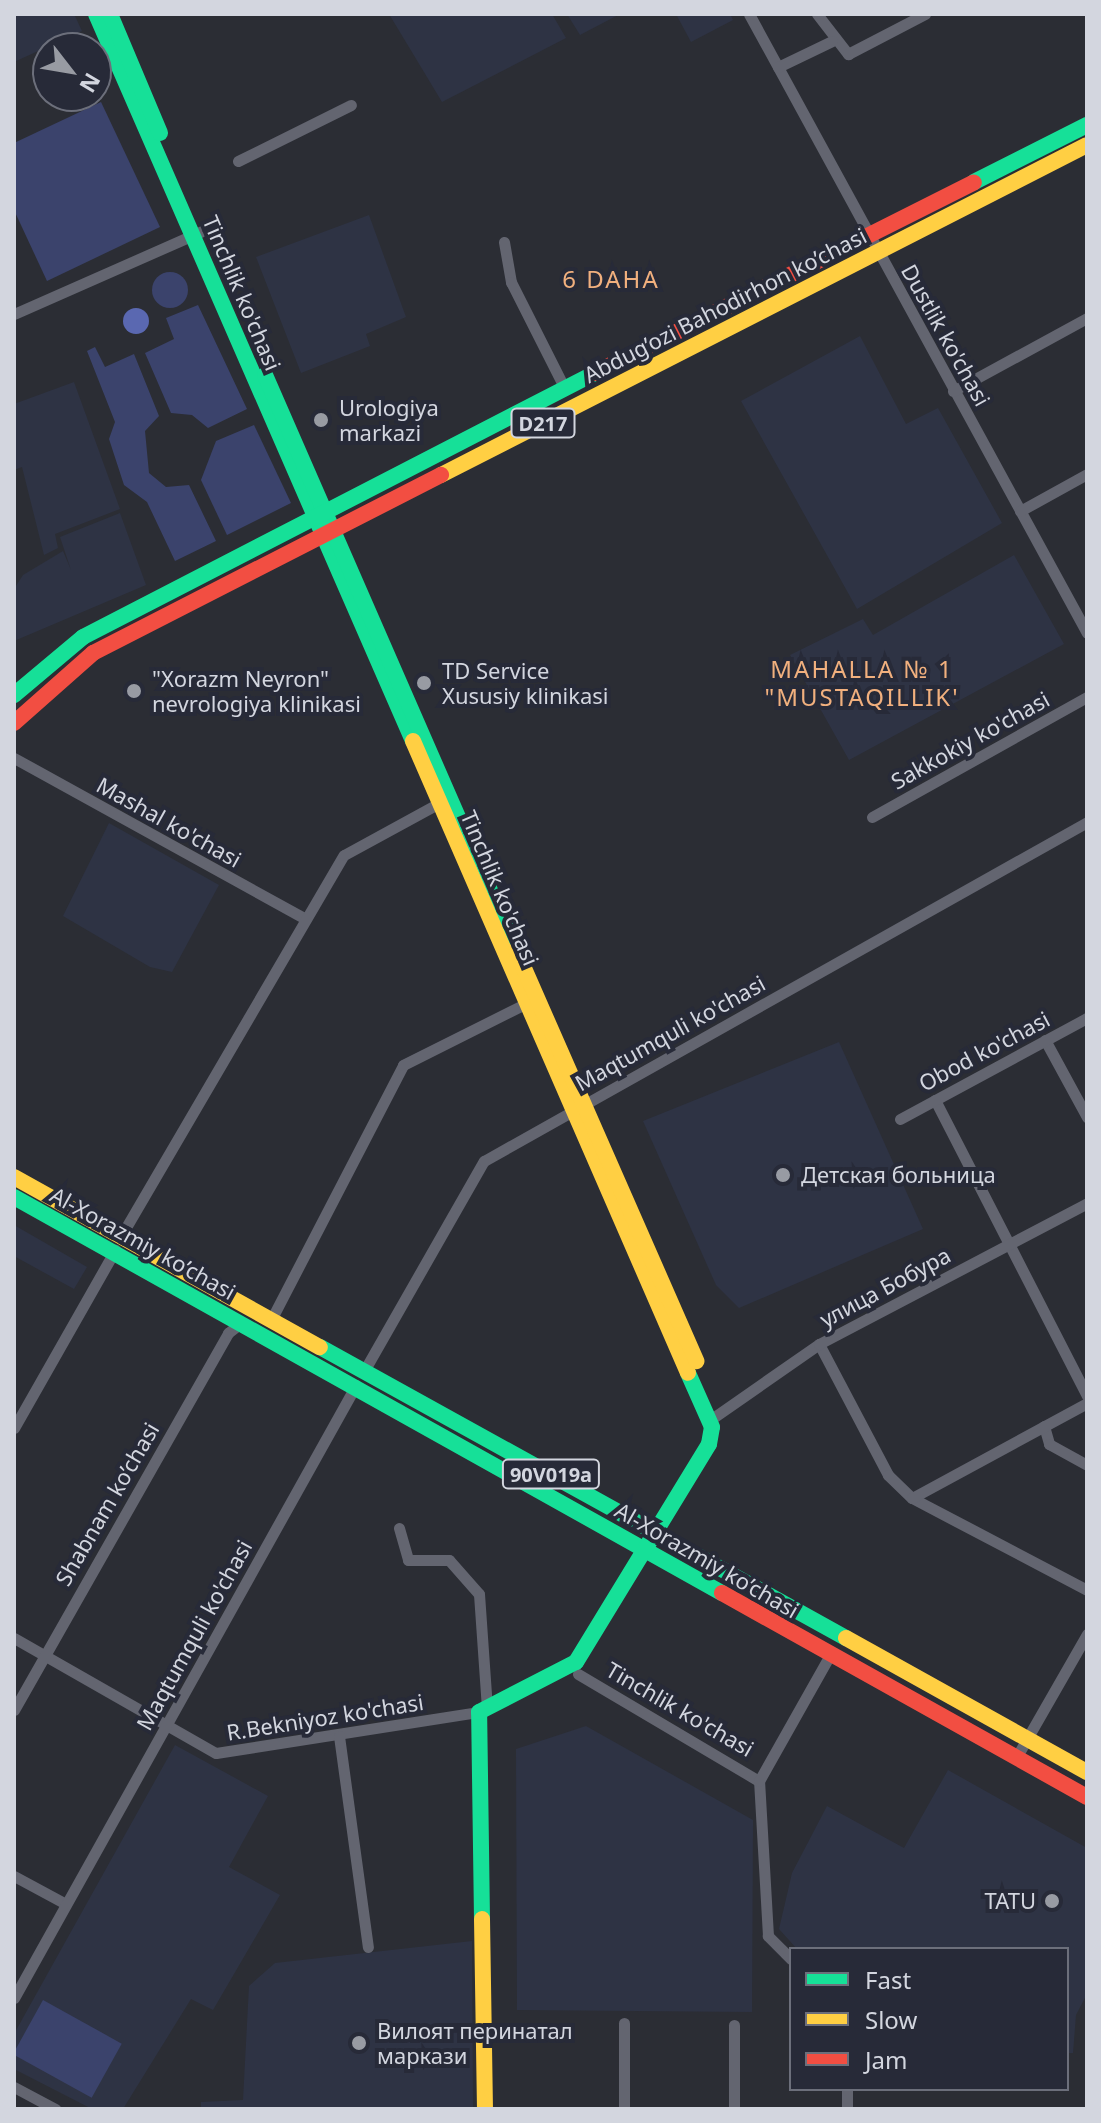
<!DOCTYPE html>
<meta charset="utf-8">
<style>
body{margin:0}
#map{position:relative;width:1101px;height:2123px;overflow:hidden;background:#2b2d34;font-family:"Noto Sans",sans-serif}
div>[style]{position:absolute}
[style*='--x']{left:calc(var(--x)*1px);top:calc(var(--y)*1px);width:calc(var(--w)*1px);rotate:calc(var(--a)*1deg)}
.built>*{inset:0;background:#2e3344}
.green>*{inset:0;background:#3b436c;transform-origin:0 0}
.round{border-radius:50%}
.water>*{inset:0;background:#5a68b1}
.street>*{height:11px;margin:-5.5px;padding:0 5.5px;transform-origin:5.5px;border-radius:5.5px;background:#636570}
.fast>*{height:16px;margin:-8px;padding:0 8px;transform-origin:8px;border-radius:8px;background:#16e098}
.slow>*{height:16px;margin:-8px;padding:0 8px;transform-origin:8px;border-radius:8px;background:#ffcf43}
.jam>*{height:16px;margin:-8px;padding:0 8px;transform-origin:8px;border-radius:8px;background:#f24e42}
.dots>*{width:22px;height:22px;translate:-50% -50%;box-sizing:border-box;border:4px solid #272a38;border-radius:50%}
span{translate:-50% -50%;white-space:nowrap;text-align:center;line-height:1.15;-webkit-text-stroke:8px #272a38;paint-order:stroke}
.shield-label span{padding:2px 6px;background:#272a38;border:2px solid;border-radius:6px;-webkit-text-stroke-width:0}
.shield-label{font-size:20px;color:#d3d6df;font-weight:700}
.street-label{font-size:22px;color:#d3d6df}
.poi-label{font-size:22px;color:#d3d6df}
.left{translate:0 -50%;text-align:left}
.right{translate:-100% -50%;text-align:right}
.neighbourhood-label{font-size:24px;color:#f1b07e;letter-spacing:2px}
.frame{position:absolute;inset:0;border:16px solid #d3d6df;pointer-events:none}
.legend{position:absolute;left:789px;top:1947px;width:280px;height:144px;box-sizing:border-box;background:#272a38;border:2px solid #6c6f7b;margin:0;padding:10px 14px;list-style:none;font-size:24px;color:#d3d6df}
.legend li{display:flex;align-items:center;gap:16px;height:40px}
.legend b{width:40px;border:2px solid #6c6f7b}
.north{position:absolute;left:32px;top:32px;width:80px;height:80px;box-sizing:border-box;background:#272a38;border:2px solid #6c6f7b;border-radius:50%;rotate:121deg;font-size:22px;font-weight:700;line-height:32px;text-align:center;color:#d3d6df}
.north::after{content:'';display:block;margin:auto;width:28px;height:36px;background:#989ba3;clip-path:polygon(50% 0,100% 100%,50% 72%,0 100%)}
</style>
<div id="map">
<div class="built">
<i style="clip-path:polygon(14px 14px,74px 14px,82px 31px,14px 62px)"></i>
<i style="clip-path:polygon(389px 14px,552px 14px,566px 38px,442px 102px)"></i>
<i style="clip-path:polygon(567px 14px,620px 14px,580px 35px)"></i>
<i style="clip-path:polygon(676px 14px,730px 14px,733px 20px,691px 42px)"></i>
<i style="clip-path:polygon(369px 215px,406px 317px,366px 334px,370px 346px,301px 373px,256px 257px)"></i>
<i style="clip-path:polygon(860px 336px,906px 424px,938px 408px,1002px 523px,857px 609px,741px 401px)"></i>
<i style="clip-path:polygon(74px 382px,120px 509px,55px 534px,58px 548px,44px 555px,22px 467px,14px 470px,14px 404px)"></i>
<i style="clip-path:polygon(120px 513px,146px 585px,14px 641px,14px 589px,23px 575px,63px 551px,71px 570px,60px 537px)"></i>
<i style="clip-path:polygon(1014px 555px,1064px 644px,849px 760px,790px 655px,863px 619px,873px 635px)"></i>
<i style="clip-path:polygon(109px 823px,219px 885px,172px 972px,150px 967px,63px 916px)"></i>
<i style="clip-path:polygon(839px 1042px,923px 1229px,739px 1308px,716px 1285px,643px 1121px)"></i>
<i style="clip-path:polygon(14px 1225px,87px 1267px,74px 1289px,14px 1256px)"></i>
<i style="clip-path:polygon(586px 1726px,753px 1820px,752px 2012px,517px 2010px,516px 1749px)"></i>
<i style="clip-path:polygon(175px 1745px,268px 1796px,229px 1867px,280px 1895px,213px 2010px,191px 1999px,123px 2109px,92px 2109px,14px 2069px,14px 2034px)"></i>
<i style="clip-path:polygon(948px 1770px,1087px 1848px,1087px 1994px,1076px 2015px,1073px 2053px,1067px 2053px,1067px 1949px,797px 1949px,779px 1929px,792px 1873px,827px 1806px,904px 1848px)"></i>
<i style="clip-path:polygon(472px 1941px,473px 2109px,201px 2109px,201px 2102px,243px 2100px,249px 1986px,275px 1963px)"></i>
</div>
<div class="green">
<i style="clip-path:polygon(101px 102px,160px 227px,47px 281px,14px 210px,14px 143px)"></i>
<i class="round" style="left:152px;top:272px;width:36px;height:36px"></i>
<i style="clip-path:polygon(198px 305px,247px 409px,208px 428px,192px 415px,171px 413px,145px 353px,174px 339px,166px 318px)"></i>
<i style="clip-path:polygon(95px 347px,105px 367px,134px 354px,159px 416px,145px 431px,149px 473px,166px 487px,189px 485px,216px 541px,175px 561px,147px 502px,124px 485px,109px 439px,115px 422px,87px 351px)"></i>
<i style="clip-path:polygon(254px 425px,291px 503px,227px 535px,201px 480px,216px 441px)"></i>
<i style="left:43px;top:2000px;width:90px;height:62px;rotate:29deg"></i>
</div>
<div class="water">
<i class="round" style="left:123px;top:308px;width:26px;height:26px"></i>
</div>
<div class="street">
<i style="--x:749;--y:14;--w:705;--a:61.36"></i>
<i style="--x:817;--y:14;--w:51;--a:52.2"></i>
<i style="--x:848;--y:54;--w:87;--a:-27.5"></i>
<i style="--x:778;--y:67;--w:60;--a:-25.7"></i>
<i style="--x:238;--y:161;--w:126;--a:-26.4"></i>
<i style="--x:504;--y:242;--w:41;--a:80.1"></i>
<i style="--x:511;--y:282;--w:120;--a:63.2"></i>
<i style="--x:14;--y:314;--w:206;--a:-23.8"></i>
<i style="--x:953;--y:391;--w:153;--a:-28.6"></i>
<i style="--x:1020;--y:511;--w:77;--a:-28.9"></i>
<i style="--x:14;--y:758;--w:333;--a:28.9"></i>
<i style="--x:872;--y:817;--w:246;--a:-29.2"></i>
<i style="--x:1045;--y:1040;--w:88;--a:61.4"></i>
<i style="--x:935;--y:1100;--w:333;--a:62.8"></i>
<i style="--x:900;--y:1119;--w:213;--a:-28.4"></i>
<i style="--x:121;--y:1236;--w:441;--a:-59.7"></i>
<i style="--x:344;--y:855;--w:115;--a:-28.6"></i>
<i style="--x:271;--y:1320;--w:287;--a:-62.6"></i>
<i style="--x:403;--y:1065;--w:136;--a:-26.6"></i>
<i style="--x:819;--y:1344;--w:148;--a:62.2"></i>
<i style="--x:888;--y:1475;--w:33;--a:44"></i>
<i style="--x:912;--y:1498;--w:198;--a:27.7"></i>
<i style="--x:364;--y:1371;--w:242;--a:-60.3"></i>
<i style="--x:484;--y:1161;--w:692;--a:-29.34"></i>
<i style="--x:710;--y:1420;--w:133;--a:-34.9"></i>
<i style="--x:819;--y:1344;--w:303;--a:-27.7"></i>
<i style="--x:1044;--y:1426;--w:19;--a:74"></i>
<i style="--x:1049;--y:1444;--w:43;--a:28.9"></i>
<i style="--x:14;--y:1428;--w:205;--a:-60.4"></i>
<i style="--x:912;--y:1498;--w:199;--a:-28.5"></i>
<i style="--x:399;--y:1528;--w:33;--a:74"></i>
<i style="--x:408;--y:1560;--w:41;--a:0"></i>
<i style="--x:449;--y:1560;--w:45;--a:48.6"></i>
<i style="--x:479;--y:1594;--w:115;--a:86"></i>
<i style="--x:14;--y:1638;--w:232;--a:29.7"></i>
<i style="--x:216;--y:1753;--w:266;--a:-8.9"></i>
<i style="--x:578;--y:1674;--w:210;--a:30.6"></i>
<i style="--x:14;--y:1710;--w:434;--a:-60.4"></i>
<i style="--x:228;--y:1333;--w:16;--a:-38"></i>
<i style="--x:339;--y:1736;--w:213;--a:82.2"></i>
<i style="--x:1016;--y:1758;--w:143;--a:-60.2"></i>
<i style="--x:14;--y:1876;--w:59;--a:28.3"></i>
<i style="--x:791;--y:1959;--w:33;--a:-135"></i>
<i style="--x:768;--y:1936;--w:155;--a:-93.3"></i>
<i style="--x:759;--y:1781;--w:145;--a:-60.6"></i>
<i style="--x:14;--y:1998;--w:702;--a:-60.84"></i>
<i style="--x:624;--y:2023;--w:86;--a:90"></i>
<i style="--x:734;--y:2025;--w:84;--a:90"></i>
<i style="--x:14;--y:2087;--w:47;--a:28.2"></i>
<i style="--x:847;--y:2089;--w:20;--a:90"></i>
</div>
<div class="fast">
<i style="--x:96;--y:14;--w:793;--a:66.44"></i>
<i style="--x:110;--y:14;--w:129;--a:67.2"></i>
<i style="--x:974;--y:182;--w:127;--a:-26.8"></i>
<i style="--x:265;--y:375;--w:627;--a:66.42"></i>
<i style="--x:14;--y:695;--w:90;--a:-40"></i>
<i style="--x:83;--y:637;--w:576;--a:-27.28"></i>
<i style="--x:14;--y:1197;--w:811;--a:29.22"></i>
<i style="--x:320;--y:1347;--w:601;--a:28.95"></i>
<i style="--x:482;--y:1919;--w:207;--a:-90.8"></i>
<i style="--x:479;--y:1712;--w:109;--a:-27.3"></i>
<i style="--x:576;--y:1662;--w:255;--a:-58.6"></i>
<i style="--x:709;--y:1444;--w:17;--a:-80"></i>
<i style="--x:712;--y:1427;--w:59;--a:-114"></i>
</div>
<div class="slow">
<i style="--x:441;--y:475;--w:725;--a:-27.06"></i>
<i style="--x:413;--y:741;--w:689;--a:66.48"></i>
<i style="--x:516;--y:950;--w:449;--a:66.3"></i>
<i style="--x:14;--y:1177;--w:350;--a:29.1"></i>
<i style="--x:846;--y:1638;--w:276;--a:29.1"></i>
<i style="--x:482;--y:1919;--w:190;--a:89.1"></i>
</div>
<div class="jam">
<i style="--x:595;--y:373;--w:424;--a:-26.7"></i>
<i style="--x:14;--y:723;--w:106;--a:-41.5"></i>
<i style="--x:93;--y:653;--w:391;--a:-27.1"></i>
<i style="--x:722;--y:1593;--w:418;--a:29.2"></i>
</div>
<div class="dots">
<i style="left:321px;top:420px;background:#989ba3"></i>
<i style="left:424px;top:683px;background:#989ba3"></i>
<i style="left:134px;top:691px;background:#989ba3"></i>
<i style="left:783px;top:1175px;background:#989ba3"></i>
<i style="left:1052px;top:1901px;background:#989ba3"></i>
<i style="left:359px;top:2043px;background:#989ba3"></i>
</div>
<div class="shield-label">
<span style="left:543px;top:423px">D217</span>
<span style="left:551px;top:1474px">90V019a</span>
</div>
<div class="street-label">
<span style="left:242px;top:293px;rotate:67deg">Tinchlik ko'chasi</span>
<span style="left:725px;top:305px;rotate:-27deg">Abdug’ozi Bahodirhon ko’chasi</span>
<span style="left:946px;top:335px;rotate:61deg">Dustlik ko'chasi</span>
<span style="left:970px;top:740px;rotate:-29deg">Sakkokiy ko'chasi</span>
<span style="left:169px;top:822px;rotate:29deg">Mashal ko'chasi</span>
<span style="left:500px;top:888px;rotate:67deg">Tinchlik ko'chasi</span>
<span style="left:670px;top:1033px;rotate:-29deg">Maqtumquli ko'chasi</span>
<span style="left:984px;top:1051px;rotate:-28deg">Obod ko'chasi</span>
<span style="left:143px;top:1243px;rotate:29deg">Al-Xorazmiy ko’chasi</span>
<span style="left:885px;top:1287px;rotate:-28deg">улица Бобура</span>
<span style="left:107px;top:1504px;rotate:-60deg">Shabnam ko’chasi</span>
<span style="left:707px;top:1560px;rotate:30deg">Al-Xorazmiy ko’chasi</span>
<span style="left:194px;top:1635px;rotate:-61deg">Maqtumquli ko'chasi</span>
<span style="left:680px;top:1709px;rotate:30deg">Tinchlik ko'chasi</span>
<span style="left:325px;top:1717px;rotate:-9deg">R.Bekniyoz ko'chasi</span>
</div>
<div class="poi-label">
<span class="left" style="left:339px;top:420px">Urologiya<br>markazi</span>
<span class="left" style="left:442px;top:683px">TD Service<br>Xususiy klinikasi</span>
<span class="left" style="left:152px;top:691px">"Xorazm Neyron"<br>nevrologiya klinikasi</span>
<span class="left" style="left:801px;top:1175px">Детская больница</span>
<span class="right" style="left:1036px;top:1901px">TATU</span>
<span class="left" style="left:377px;top:2043px">Вилоят перинатал<br>маркази</span>
</div>
<div class="neighbourhood-label">
<span style="left:611px;top:279px">6 DAHA</span>
<span style="left:862px;top:683px">MAHALLA № 1<br>"MUSTAQILLIK'</span>
</div>
<div class="frame"></div>
<ul class="legend">
<li><b style="height:10px;background:#16e098"></b>Fast</li>
<li><b style="height:10px;background:#ffcf43"></b>Slow</li>
<li><b style="height:10px;background:#f24e42"></b>Jam</li>
</ul>
<div class="north">N</div>
</div>
